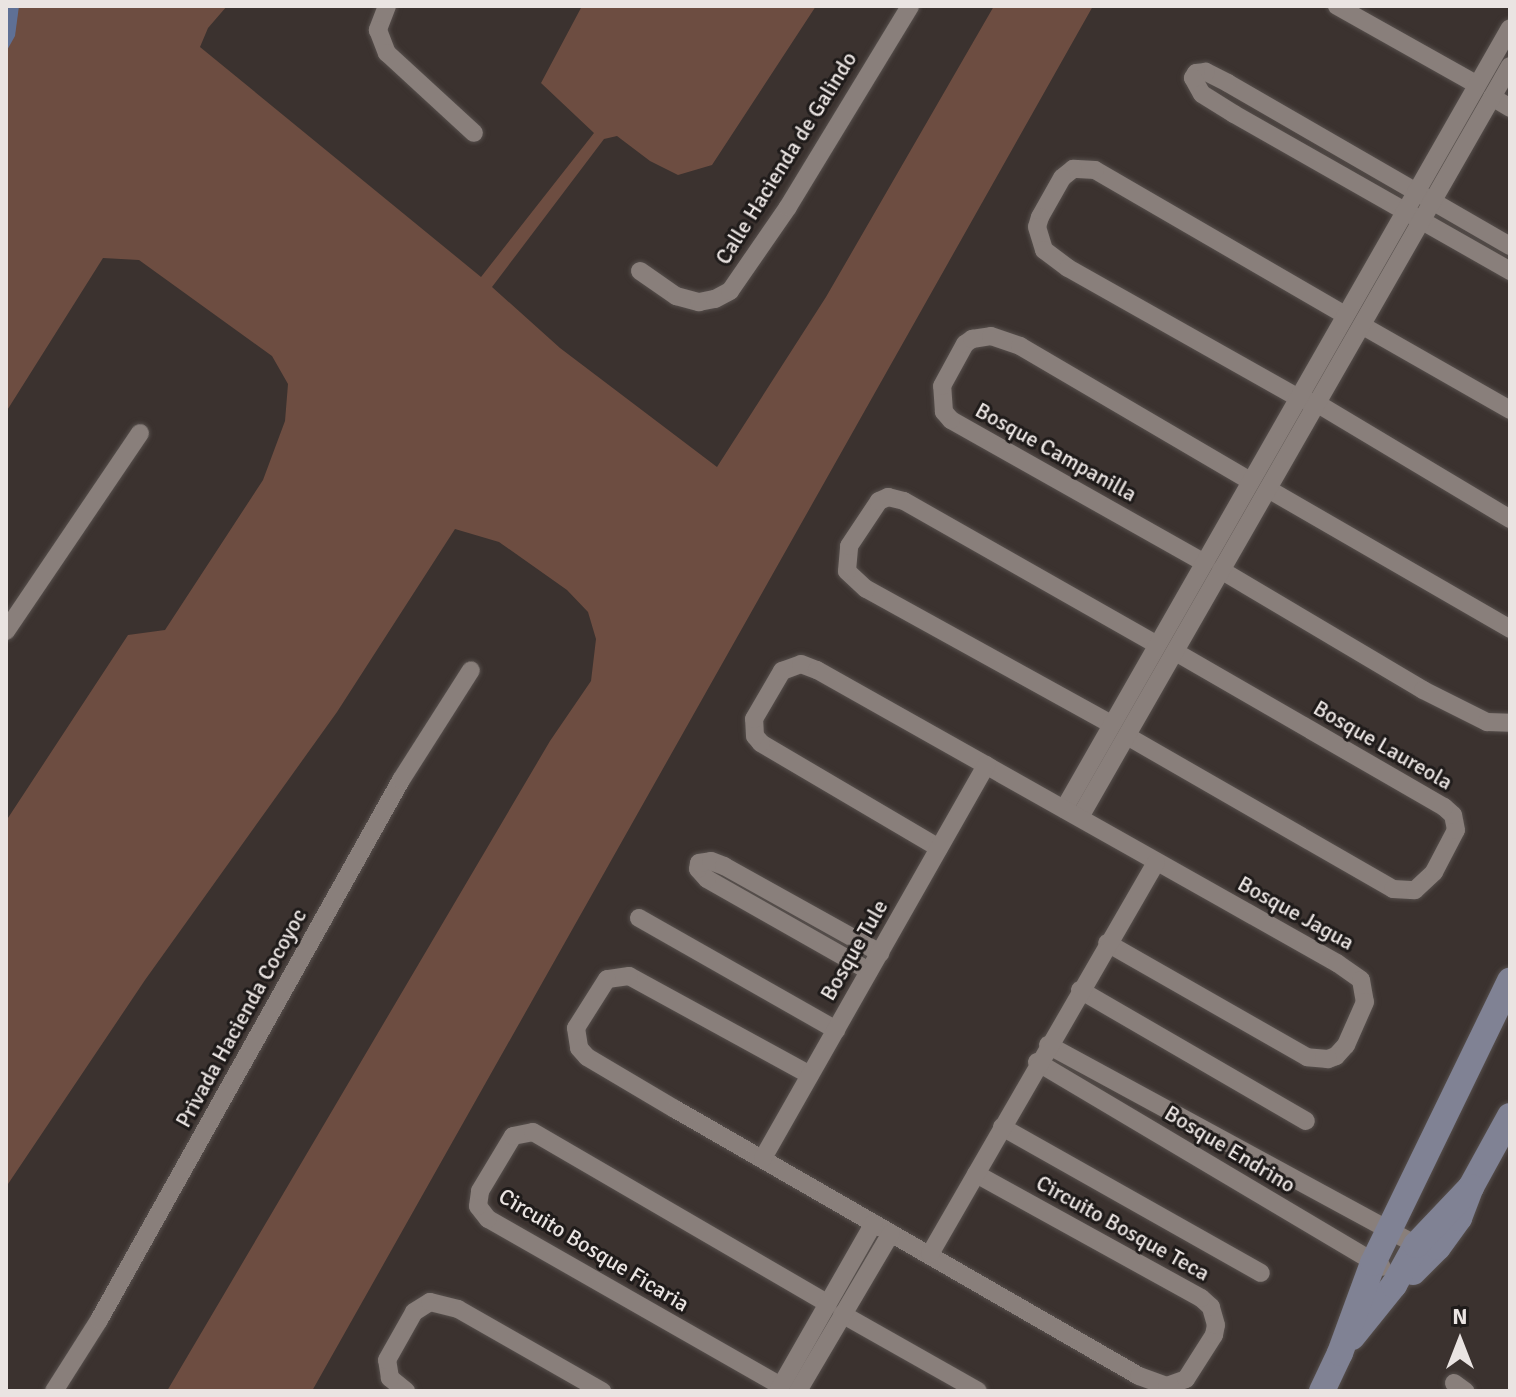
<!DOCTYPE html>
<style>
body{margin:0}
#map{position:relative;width:1516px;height:1397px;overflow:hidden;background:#3b322f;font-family:Signika,sans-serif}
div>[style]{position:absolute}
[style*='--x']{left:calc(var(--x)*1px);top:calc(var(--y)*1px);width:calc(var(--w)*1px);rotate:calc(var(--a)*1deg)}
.green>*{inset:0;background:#6d4d41}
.water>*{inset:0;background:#5f7095}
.roads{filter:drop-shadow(0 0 2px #564f4c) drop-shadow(0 0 2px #564f4c)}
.street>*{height:18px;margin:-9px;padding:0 9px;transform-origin:9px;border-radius:9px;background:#897f7b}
.secondary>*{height:26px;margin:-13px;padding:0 13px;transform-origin:13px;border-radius:13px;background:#808294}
span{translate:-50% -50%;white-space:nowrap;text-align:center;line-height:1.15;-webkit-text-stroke:6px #1f1b1a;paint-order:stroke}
.street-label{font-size:22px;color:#eae4e2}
.frame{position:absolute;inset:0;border:8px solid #eae4e2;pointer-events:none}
.north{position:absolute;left:1420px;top:1301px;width:80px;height:80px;-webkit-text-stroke:6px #1f1b1a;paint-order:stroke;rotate:0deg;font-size:22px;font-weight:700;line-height:32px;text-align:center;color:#eae4e2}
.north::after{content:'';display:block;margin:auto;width:28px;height:36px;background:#eae4e2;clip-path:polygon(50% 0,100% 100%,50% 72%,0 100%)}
</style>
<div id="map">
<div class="green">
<i style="clip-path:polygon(6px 6px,227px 6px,208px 28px,200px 47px,481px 277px,594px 133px,541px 83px,582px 6px,816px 6px,712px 165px,678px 175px,650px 161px,617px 136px,604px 139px,492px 287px,560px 348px,717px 467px,826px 297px,994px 6px,1093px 6px,312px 1391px,167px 1391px,550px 741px,591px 681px,596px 639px,588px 612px,567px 590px,499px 542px,455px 529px,337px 712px,145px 980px,6px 1187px,6px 821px,128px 635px,165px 630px,263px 480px,285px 421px,288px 384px,272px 356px,139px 260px,103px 258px,6px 412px)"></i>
</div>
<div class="water">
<i style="clip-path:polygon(6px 6px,19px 6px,15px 36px,6px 52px)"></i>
</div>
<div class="roads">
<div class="street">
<i style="--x:387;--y:6;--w:26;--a:111"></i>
<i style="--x:378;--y:30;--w:25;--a:69"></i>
<i style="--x:387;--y:53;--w:118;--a:42.6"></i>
<i style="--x:1337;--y:6;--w:159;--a:29.3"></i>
<i style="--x:1492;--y:97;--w:21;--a:31"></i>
<i style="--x:1510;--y:246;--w:326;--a:-150"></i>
<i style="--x:1228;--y:83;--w:25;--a:-153"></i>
<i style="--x:1206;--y:72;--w:10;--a:174"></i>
<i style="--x:1196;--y:73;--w:6;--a:121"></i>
<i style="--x:1193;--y:78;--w:18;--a:61"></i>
<i style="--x:1202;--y:94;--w:38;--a:32"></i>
<i style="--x:1234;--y:114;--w:318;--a:29.6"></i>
<i style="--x:640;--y:271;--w:44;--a:34.8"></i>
<i style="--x:676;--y:296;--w:24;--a:15"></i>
<i style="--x:699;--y:302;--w:16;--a:-11"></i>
<i style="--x:715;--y:299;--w:17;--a:-28"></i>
<i style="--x:730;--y:291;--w:102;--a:-55.4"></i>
<i style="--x:788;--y:207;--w:235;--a:-58.7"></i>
<i style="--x:1345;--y:315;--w:289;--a:-149.9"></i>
<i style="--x:1095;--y:170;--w:22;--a:-177"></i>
<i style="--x:1073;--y:169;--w:14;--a:141"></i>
<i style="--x:1062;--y:178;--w:45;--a:119.4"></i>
<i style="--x:1040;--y:217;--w:10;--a:107"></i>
<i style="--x:1037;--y:227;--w:24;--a:73"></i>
<i style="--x:1044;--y:250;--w:30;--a:37"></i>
<i style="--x:1068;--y:268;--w:265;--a:29.4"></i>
<i style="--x:1299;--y:398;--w:20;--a:18"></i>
<i style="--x:1318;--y:404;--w:224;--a:30.9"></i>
<i style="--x:1363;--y:326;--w:169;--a:29.7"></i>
<i style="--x:1268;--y:489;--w:280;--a:30"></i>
<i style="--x:1203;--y:562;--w:289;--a:-150.6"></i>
<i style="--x:951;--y:420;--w:11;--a:-131"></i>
<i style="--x:944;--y:412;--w:26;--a:-94"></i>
<i style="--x:942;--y:386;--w:48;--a:-61.3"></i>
<i style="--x:965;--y:344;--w:9;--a:-36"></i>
<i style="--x:972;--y:339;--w:19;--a:-9"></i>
<i style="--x:991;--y:336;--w:31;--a:19"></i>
<i style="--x:1020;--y:346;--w:267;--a:30.4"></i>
<i style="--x:1221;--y:570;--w:235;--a:30.7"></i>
<i style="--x:1423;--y:690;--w:72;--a:26.6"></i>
<i style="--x:1487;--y:722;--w:23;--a:2"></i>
<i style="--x:6;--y:631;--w:239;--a:-55.9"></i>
<i style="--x:1111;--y:724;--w:280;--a:-151.1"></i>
<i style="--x:866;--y:589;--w:26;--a:-137"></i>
<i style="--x:847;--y:571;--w:25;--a:-85"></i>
<i style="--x:849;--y:546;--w:54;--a:-56.3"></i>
<i style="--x:879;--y:501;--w:10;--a:-24"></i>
<i style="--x:888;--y:497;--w:16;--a:14"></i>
<i style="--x:904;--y:501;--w:291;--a:29.6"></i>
<i style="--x:1127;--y:736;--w:307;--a:29.9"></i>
<i style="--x:1393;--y:889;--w:22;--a:3"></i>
<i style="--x:1415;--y:890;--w:26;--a:-43"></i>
<i style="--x:1434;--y:872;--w:47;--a:-62.4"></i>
<i style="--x:1456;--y:830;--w:15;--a:-101"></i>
<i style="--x:1453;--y:815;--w:12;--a:-138"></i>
<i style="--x:1444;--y:807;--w:310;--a:-150"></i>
<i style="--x:1064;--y:809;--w:899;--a:-60.27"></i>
<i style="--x:1080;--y:817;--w:865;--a:-60.21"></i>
<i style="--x:939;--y:848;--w:207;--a:-149.5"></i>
<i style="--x:761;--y:743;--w:9;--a:-131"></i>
<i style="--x:755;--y:736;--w:17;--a:-93"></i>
<i style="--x:754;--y:719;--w:56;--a:-59.7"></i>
<i style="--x:782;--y:671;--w:20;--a:-20"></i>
<i style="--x:801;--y:664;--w:17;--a:21"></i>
<i style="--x:817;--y:670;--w:597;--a:29.4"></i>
<i style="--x:1337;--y:963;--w:29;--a:35"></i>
<i style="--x:1361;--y:980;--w:22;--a:80"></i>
<i style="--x:1365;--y:1002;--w:47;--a:113.8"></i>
<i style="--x:1346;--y:1045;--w:15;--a:132"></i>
<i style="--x:1336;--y:1056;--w:9;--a:159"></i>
<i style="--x:1328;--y:1059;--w:21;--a:-175"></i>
<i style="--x:1307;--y:1057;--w:230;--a:-150.3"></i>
<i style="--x:639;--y:918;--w:227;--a:29.6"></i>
<i style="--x:869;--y:971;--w:186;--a:-150.4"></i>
<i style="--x:707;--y:879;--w:13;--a:-132"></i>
<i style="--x:698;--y:869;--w:6;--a:-81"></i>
<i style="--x:699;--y:863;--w:12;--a:-9"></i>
<i style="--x:711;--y:861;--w:14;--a:21"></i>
<i style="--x:724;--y:866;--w:179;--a:29.1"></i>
<i style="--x:1080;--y:990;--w:261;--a:30.1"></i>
<i style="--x:1048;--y:1045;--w:419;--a:28.5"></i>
<i style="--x:1037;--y:1062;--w:401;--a:30.7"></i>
<i style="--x:810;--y:1075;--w:206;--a:-151.3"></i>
<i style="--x:629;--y:976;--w:22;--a:172"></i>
<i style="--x:607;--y:979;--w:58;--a:122.3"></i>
<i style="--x:576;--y:1028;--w:20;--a:81"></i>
<i style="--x:579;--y:1048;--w:12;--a:48"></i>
<i style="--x:587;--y:1057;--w:102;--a:30.6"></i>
<i style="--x:675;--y:1109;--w:535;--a:29.92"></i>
<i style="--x:1139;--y:1376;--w:30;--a:20"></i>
<i style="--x:1167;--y:1386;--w:20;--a:-20"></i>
<i style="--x:1186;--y:1379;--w:52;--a:-57.5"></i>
<i style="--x:1214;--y:1335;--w:10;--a:-79"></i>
<i style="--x:1216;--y:1325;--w:19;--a:-106"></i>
<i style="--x:1211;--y:1307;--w:13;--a:-138"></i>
<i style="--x:1201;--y:1298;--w:257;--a:-151.1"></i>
<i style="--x:1002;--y:1127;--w:297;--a:29.4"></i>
<i style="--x:763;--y:1158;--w:452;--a:-60.4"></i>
<i style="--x:930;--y:1254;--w:452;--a:-60"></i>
<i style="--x:842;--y:1314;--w:156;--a:29.5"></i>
<i style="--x:1454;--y:1383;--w:14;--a:36"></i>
<i style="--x:781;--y:1386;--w:337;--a:-150.3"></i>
<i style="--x:488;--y:1219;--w:16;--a:-128"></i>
<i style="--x:478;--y:1206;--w:15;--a:-82"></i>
<i style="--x:480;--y:1191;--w:64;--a:-59"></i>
<i style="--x:513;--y:1136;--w:20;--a:-11"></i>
<i style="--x:533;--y:1132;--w:341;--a:30.2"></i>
<i style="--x:54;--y:1391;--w:84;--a:-57.6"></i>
<i style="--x:99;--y:1320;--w:619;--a:-60.78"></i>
<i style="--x:401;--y:780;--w:130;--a:-57.5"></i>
<i style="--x:406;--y:1391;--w:21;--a:-141"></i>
<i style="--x:390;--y:1378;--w:18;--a:-99"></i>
<i style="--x:387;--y:1360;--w:55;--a:-60.6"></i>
<i style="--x:414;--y:1312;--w:19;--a:-32"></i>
<i style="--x:430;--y:1302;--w:29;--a:14"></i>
<i style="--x:458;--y:1309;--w:166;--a:29.7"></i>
<i style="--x:778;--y:1391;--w:193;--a:-60.3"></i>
<i style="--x:798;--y:1391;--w:183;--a:-59.5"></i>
</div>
<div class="secondary">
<i style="--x:1413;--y:1272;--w:35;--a:-45"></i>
<i style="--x:1438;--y:1247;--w:36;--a:-54"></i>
<i style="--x:1459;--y:1218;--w:33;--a:-69"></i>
<i style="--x:1471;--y:1187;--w:81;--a:-61.2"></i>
<i style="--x:1352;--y:1337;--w:67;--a:-51.1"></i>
<i style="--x:1394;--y:1285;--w:46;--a:-61.2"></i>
<i style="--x:1416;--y:1245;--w:80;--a:-46.5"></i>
<i style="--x:1322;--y:1391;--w:42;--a:-64.7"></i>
<i style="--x:1340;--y:1353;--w:96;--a:-69.9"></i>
<i style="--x:1373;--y:1263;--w:314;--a:-64.1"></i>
</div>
</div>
<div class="street-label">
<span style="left:786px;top:158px;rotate:-58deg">Calle Hacienda de Galindo</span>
<span style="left:1056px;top:452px;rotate:29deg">Bosque Campanilla</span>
<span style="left:1383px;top:745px;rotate:30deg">Bosque Laureola</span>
<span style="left:1296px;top:913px;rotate:29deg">Bosque Jagua</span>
<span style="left:854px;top:950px;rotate:-60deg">Bosque Tule</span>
<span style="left:241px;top:1018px;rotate:-61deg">Privada Hacienda Cocoyoc</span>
<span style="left:1230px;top:1149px;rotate:31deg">Bosque Endrino</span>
<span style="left:1123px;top:1228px;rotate:29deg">Circuito Bosque Teca</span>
<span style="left:594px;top:1250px;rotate:31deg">Circuito Bosque Ficaria</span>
</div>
<div class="frame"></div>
<div class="north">N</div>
</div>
